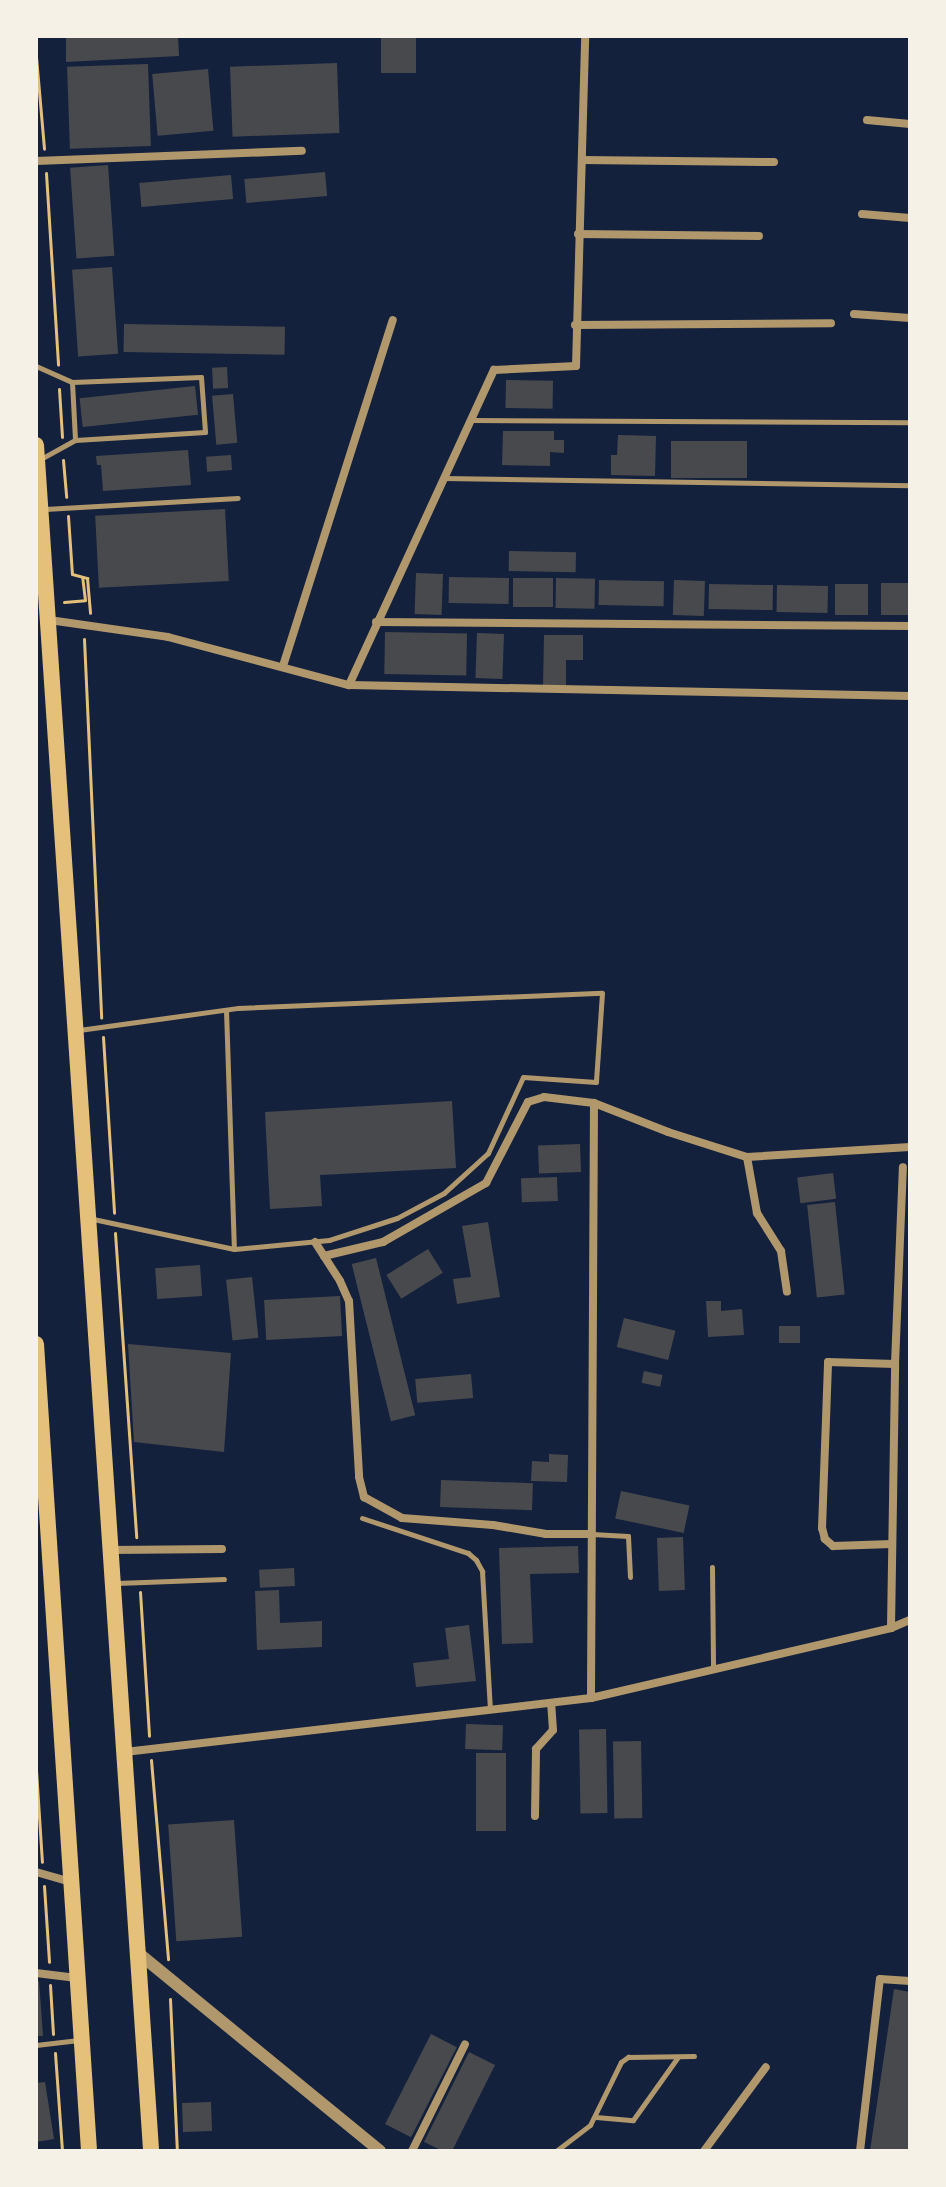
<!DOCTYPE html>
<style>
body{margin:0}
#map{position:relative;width:946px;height:2187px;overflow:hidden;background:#14213d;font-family:"Times New Roman",serif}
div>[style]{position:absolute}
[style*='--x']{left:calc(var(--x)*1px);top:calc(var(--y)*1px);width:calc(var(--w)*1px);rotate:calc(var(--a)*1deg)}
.building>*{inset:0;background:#48494c;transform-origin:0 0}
.path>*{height:3px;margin:-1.5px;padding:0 1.5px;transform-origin:1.5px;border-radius:1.5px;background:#e5c07b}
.service>*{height:5px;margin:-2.5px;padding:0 2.5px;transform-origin:2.5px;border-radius:2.5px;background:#b1986c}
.minor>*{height:8px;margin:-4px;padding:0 4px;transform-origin:4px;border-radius:4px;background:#b1986c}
.tertiary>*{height:12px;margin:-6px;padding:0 6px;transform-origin:6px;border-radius:6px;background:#b1986c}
.trunk>*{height:16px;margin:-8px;padding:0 8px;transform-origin:8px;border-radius:8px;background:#e5c07b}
span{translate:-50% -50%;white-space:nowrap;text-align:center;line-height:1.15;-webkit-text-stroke:6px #f6f1e7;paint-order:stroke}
.frame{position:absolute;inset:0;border:38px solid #f6f1e7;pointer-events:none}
</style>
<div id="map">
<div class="building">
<i style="clip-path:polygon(66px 36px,178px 36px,179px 56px,66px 62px)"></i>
<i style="left:381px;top:36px;width:35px;height:37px"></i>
<i style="left:337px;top:63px;width:70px;height:107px;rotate:88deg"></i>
<i style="left:148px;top:64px;width:82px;height:81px;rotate:88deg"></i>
<i style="left:208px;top:69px;width:62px;height:56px;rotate:85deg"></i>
<i style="left:108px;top:165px;width:91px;height:38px;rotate:86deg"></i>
<i style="left:325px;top:172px;width:24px;height:81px;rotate:85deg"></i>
<i style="left:231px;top:175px;width:24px;height:92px;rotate:85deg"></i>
<i style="left:112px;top:267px;width:87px;height:40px;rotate:86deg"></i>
<i style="left:124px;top:324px;width:161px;height:28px;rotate:1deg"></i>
<i style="left:227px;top:367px;width:21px;height:15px;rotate:87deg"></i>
<i style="left:506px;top:380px;width:47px;height:28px;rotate:1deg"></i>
<i style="left:195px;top:386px;width:29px;height:116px;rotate:84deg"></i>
<i style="left:233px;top:394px;width:49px;height:21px;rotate:85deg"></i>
<i style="clip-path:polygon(503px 431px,554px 431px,554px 440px,564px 440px,564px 453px,550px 452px,550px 466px,502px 465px)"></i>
<i style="clip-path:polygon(618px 435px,656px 436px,655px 476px,611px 475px,611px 455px,617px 455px)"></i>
<i style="left:671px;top:441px;width:76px;height:37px"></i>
<i style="clip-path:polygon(188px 450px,191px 485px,103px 491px,101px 465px,97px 465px,96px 456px)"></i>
<i style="left:231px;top:455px;width:15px;height:25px;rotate:86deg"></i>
<i style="left:225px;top:509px;width:72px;height:130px;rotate:87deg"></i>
<i style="left:509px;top:551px;width:67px;height:20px;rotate:1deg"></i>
<i style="left:416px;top:573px;width:27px;height:41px;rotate:2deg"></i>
<i style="left:449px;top:577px;width:60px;height:26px;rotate:1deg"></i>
<i style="left:513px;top:578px;width:40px;height:29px"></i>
<i style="left:556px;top:578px;width:39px;height:30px;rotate:1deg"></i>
<i style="left:599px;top:580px;width:65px;height:25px;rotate:1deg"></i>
<i style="left:674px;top:580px;width:31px;height:35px;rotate:2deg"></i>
<i style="left:881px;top:583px;width:29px;height:32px"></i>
<i style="left:709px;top:584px;width:64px;height:25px;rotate:1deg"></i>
<i style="left:835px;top:584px;width:33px;height:31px"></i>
<i style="left:777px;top:585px;width:51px;height:27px;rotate:1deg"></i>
<i style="left:385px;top:632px;width:82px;height:42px;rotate:1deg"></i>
<i style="left:477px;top:633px;width:27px;height:45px;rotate:2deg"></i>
<i style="clip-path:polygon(544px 635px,583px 635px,583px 660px,566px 660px,566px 687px,543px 686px)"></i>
<i style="clip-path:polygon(452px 1101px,456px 1168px,320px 1175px,322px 1206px,270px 1209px,265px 1112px)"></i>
<i style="left:580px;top:1144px;width:28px;height:42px;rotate:88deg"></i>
<i style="left:833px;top:1173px;width:26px;height:36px;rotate:83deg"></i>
<i style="left:557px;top:1177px;width:24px;height:36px;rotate:88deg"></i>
<i style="left:835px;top:1202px;width:93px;height:28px;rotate:84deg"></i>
<i style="clip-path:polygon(488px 1222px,500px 1297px,457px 1304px,453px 1279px,471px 1277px,462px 1226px)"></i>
<i style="left:428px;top:1249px;width:28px;height:49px;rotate:58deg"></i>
<i style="left:376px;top:1258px;width:162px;height:25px;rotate:76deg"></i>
<i style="left:200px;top:1265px;width:31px;height:45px;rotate:86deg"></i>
<i style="left:252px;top:1277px;width:61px;height:26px;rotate:84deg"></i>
<i style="left:340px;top:1296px;width:40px;height:76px;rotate:87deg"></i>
<i style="clip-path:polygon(706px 1301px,721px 1301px,721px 1311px,742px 1309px,744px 1335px,708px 1337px)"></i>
<i style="left:624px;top:1318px;width:53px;height:30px;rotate:14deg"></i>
<i style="left:779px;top:1326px;width:21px;height:17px"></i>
<i style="clip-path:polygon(128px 1344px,231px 1353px,224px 1452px,134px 1442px)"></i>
<i style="left:644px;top:1371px;width:19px;height:12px;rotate:12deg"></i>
<i style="left:471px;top:1374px;width:24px;height:56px;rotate:85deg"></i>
<i style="clip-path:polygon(549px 1454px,568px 1455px,567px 1482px,531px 1481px,532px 1461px,549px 1462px)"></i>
<i style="left:441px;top:1480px;width:92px;height:27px;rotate:2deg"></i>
<i style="left:621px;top:1491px;width:70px;height:28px;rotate:12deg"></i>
<i style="left:683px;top:1537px;width:53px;height:26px;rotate:88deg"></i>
<i style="clip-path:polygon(578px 1546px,579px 1573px,530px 1574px,533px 1643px,502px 1644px,499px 1548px)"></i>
<i style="left:294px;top:1568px;width:18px;height:35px;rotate:87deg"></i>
<i style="clip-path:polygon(279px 1590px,280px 1623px,322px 1621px,322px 1647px,257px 1650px,255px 1591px)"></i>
<i style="clip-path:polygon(469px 1625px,476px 1681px,416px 1687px,413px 1663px,449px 1659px,445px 1628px)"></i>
<i style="left:466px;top:1724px;width:37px;height:25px;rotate:2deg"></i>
<i style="left:606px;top:1729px;width:84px;height:27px;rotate:89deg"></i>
<i style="left:641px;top:1741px;width:77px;height:28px;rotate:89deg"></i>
<i style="left:476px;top:1753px;width:30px;height:78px"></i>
<i style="left:234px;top:1820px;width:117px;height:66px;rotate:86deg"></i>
<i style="clip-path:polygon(36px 1981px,39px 1981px,43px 2036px,36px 2036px)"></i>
<i style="clip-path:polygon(894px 1989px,910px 1992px,910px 2151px,870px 2151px)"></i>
<i style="left:431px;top:2034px;width:29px;height:101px;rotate:27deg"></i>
<i style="clip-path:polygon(469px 2052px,495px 2065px,452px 2151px,443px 2151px,424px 2142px)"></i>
<i style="clip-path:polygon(45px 2082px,54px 2139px,36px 2142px,36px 2083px)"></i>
<i style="left:211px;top:2102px;width:29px;height:29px;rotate:88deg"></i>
</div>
<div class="path">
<i style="--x:36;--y:57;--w:92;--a:85"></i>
<i style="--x:46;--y:173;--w:192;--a:86.4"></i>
<i style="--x:59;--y:389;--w:48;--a:86.4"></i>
<i style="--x:63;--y:460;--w:37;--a:85"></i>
<i style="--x:68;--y:516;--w:58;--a:86.1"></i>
<i style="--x:72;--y:574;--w:16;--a:15"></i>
<i style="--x:87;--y:578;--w:35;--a:85"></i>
<i style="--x:64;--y:602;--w:21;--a:-5"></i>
<i style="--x:85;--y:600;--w:23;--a:-97"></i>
<i style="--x:84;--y:639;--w:379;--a:87.4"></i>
<i style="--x:103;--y:1037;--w:176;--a:86.4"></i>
<i style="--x:115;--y:1233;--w:305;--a:86"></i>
<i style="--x:140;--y:1592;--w:144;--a:86.4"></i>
<i style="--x:151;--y:1760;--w:200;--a:85.1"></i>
<i style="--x:36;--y:1770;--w:92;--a:86.3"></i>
<i style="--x:44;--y:1886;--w:76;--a:86.2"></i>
<i style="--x:50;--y:1985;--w:49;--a:86.5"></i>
<i style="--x:170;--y:1999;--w:152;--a:87.4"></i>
<i style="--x:55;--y:2053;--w:98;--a:85.9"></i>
</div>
<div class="service">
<i style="--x:36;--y:366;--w:39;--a:24"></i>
<i style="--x:72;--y:382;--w:129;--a:-2.2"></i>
<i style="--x:201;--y:377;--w:55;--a:85.8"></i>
<i style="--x:205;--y:432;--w:130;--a:176.5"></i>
<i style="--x:75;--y:440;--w:39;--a:151"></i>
<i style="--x:72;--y:382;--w:58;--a:87"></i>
<i style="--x:471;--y:420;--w:439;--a:0.3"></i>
<i style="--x:443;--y:478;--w:467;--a:0.9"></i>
<i style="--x:45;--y:509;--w:193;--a:-3.3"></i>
<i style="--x:226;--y:1010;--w:239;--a:88.1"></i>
<i style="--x:79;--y:1030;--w:161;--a:-7.9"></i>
<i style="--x:238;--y:1008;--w:364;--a:-2.4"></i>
<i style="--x:602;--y:993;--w:89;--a:93.9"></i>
<i style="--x:596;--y:1082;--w:73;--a:-176.1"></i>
<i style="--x:523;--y:1077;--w:84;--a:114.7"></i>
<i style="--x:488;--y:1153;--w:59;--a:137.7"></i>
<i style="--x:444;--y:1193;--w:53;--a:152"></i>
<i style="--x:397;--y:1218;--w:71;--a:162.1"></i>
<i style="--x:329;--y:1240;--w:95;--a:174.6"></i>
<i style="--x:234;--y:1249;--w:144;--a:-168"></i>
<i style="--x:362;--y:1518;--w:112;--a:18.3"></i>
<i style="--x:468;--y:1553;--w:11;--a:41"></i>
<i style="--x:476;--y:1560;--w:13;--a:61"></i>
<i style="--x:482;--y:1571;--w:139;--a:86.7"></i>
<i style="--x:592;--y:1534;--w:36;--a:3"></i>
<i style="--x:628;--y:1536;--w:41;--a:87.2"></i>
<i style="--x:712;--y:1567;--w:102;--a:89.4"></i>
<i style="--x:117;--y:1583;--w:107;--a:-2.1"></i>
<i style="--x:36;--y:2045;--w:43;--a:-6.6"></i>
<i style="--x:596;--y:2117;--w:37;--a:5"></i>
<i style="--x:633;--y:2120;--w:77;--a:-54.5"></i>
<i style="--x:556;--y:2151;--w:43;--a:-37.4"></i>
<i style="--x:590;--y:2125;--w:70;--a:-63.8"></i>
<i style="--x:621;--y:2062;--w:9;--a:-36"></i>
<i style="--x:628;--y:2057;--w:66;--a:-0.9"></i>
</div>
<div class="minor">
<i style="--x:867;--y:120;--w:43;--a:5.3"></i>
<i style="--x:582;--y:160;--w:192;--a:0.6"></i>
<i style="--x:36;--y:161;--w:266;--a:-2.2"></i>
<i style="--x:862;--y:214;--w:48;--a:4.8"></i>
<i style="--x:578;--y:234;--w:181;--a:0.6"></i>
<i style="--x:854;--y:314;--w:56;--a:4.1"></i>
<i style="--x:575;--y:325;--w:256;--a:-0.4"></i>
<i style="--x:49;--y:620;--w:120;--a:8.1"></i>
<i style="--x:168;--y:637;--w:187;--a:14.9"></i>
<i style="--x:349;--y:685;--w:561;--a:1.12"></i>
<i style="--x:376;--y:622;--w:534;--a:0.43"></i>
<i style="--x:283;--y:666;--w:363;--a:-72.4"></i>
<i style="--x:349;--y:685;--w:347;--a:-65.3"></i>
<i style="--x:494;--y:370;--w:82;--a:-2.8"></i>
<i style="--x:576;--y:366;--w:330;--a:-88.4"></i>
<i style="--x:594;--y:1103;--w:79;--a:21.4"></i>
<i style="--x:668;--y:1132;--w:83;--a:17.6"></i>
<i style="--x:747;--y:1157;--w:163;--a:-3.5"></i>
<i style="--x:747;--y:1157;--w:57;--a:79.9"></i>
<i style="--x:757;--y:1213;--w:45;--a:57.7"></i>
<i style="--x:781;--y:1251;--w:41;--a:81.7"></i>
<i style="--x:315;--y:1242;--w:46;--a:57.3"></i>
<i style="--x:340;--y:1281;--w:22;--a:66"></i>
<i style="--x:349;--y:1301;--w:176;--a:86.7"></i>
<i style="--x:359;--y:1477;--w:21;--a:76"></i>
<i style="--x:364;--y:1497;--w:43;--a:28.9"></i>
<i style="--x:402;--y:1518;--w:91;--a:4.4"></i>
<i style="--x:493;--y:1525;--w:54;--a:9.6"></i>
<i style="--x:546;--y:1534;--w:46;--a:0"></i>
<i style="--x:324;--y:1256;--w:61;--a:-13.3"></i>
<i style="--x:383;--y:1242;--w:119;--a:-29.8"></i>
<i style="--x:486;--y:1183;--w:91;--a:-62.6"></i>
<i style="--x:528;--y:1102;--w:17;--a:-17"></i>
<i style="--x:544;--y:1097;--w:50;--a:6.8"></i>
<i style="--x:594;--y:1103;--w:595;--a:90.29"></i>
<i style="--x:892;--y:1544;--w:59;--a:178.1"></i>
<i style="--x:833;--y:1546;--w:11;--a:-139"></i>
<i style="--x:825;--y:1539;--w:11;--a:-105"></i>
<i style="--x:822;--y:1528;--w:166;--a:-87.9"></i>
<i style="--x:828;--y:1362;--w:67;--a:1.7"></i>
<i style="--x:111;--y:1550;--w:111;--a:-0.5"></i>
<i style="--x:891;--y:1628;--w:264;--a:-89.1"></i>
<i style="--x:895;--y:1364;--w:197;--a:-87.7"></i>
<i style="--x:125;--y:1752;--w:469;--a:-6.6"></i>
<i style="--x:591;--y:1698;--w:308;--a:-13.1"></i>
<i style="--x:891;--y:1628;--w:21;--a:-23"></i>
<i style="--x:535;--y:1816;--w:67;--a:-89.1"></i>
<i style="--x:536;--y:1749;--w:25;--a:-48"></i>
<i style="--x:553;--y:1730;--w:27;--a:-94"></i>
<i style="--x:36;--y:1872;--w:36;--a:16"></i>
<i style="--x:36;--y:1973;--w:41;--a:7"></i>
<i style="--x:412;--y:2151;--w:119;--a:-63.6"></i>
<i style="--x:704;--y:2151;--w:104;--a:-53.6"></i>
<i style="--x:860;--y:2151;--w:173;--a:-83.4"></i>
<i style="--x:880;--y:1979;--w:30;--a:4"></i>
</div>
<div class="tertiary">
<i style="--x:137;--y:1952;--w:314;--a:39.3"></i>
</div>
<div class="trunk">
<i style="--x:36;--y:445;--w:1710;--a:86.14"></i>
<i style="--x:36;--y:1344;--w:809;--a:86.24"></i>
</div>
<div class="frame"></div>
</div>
